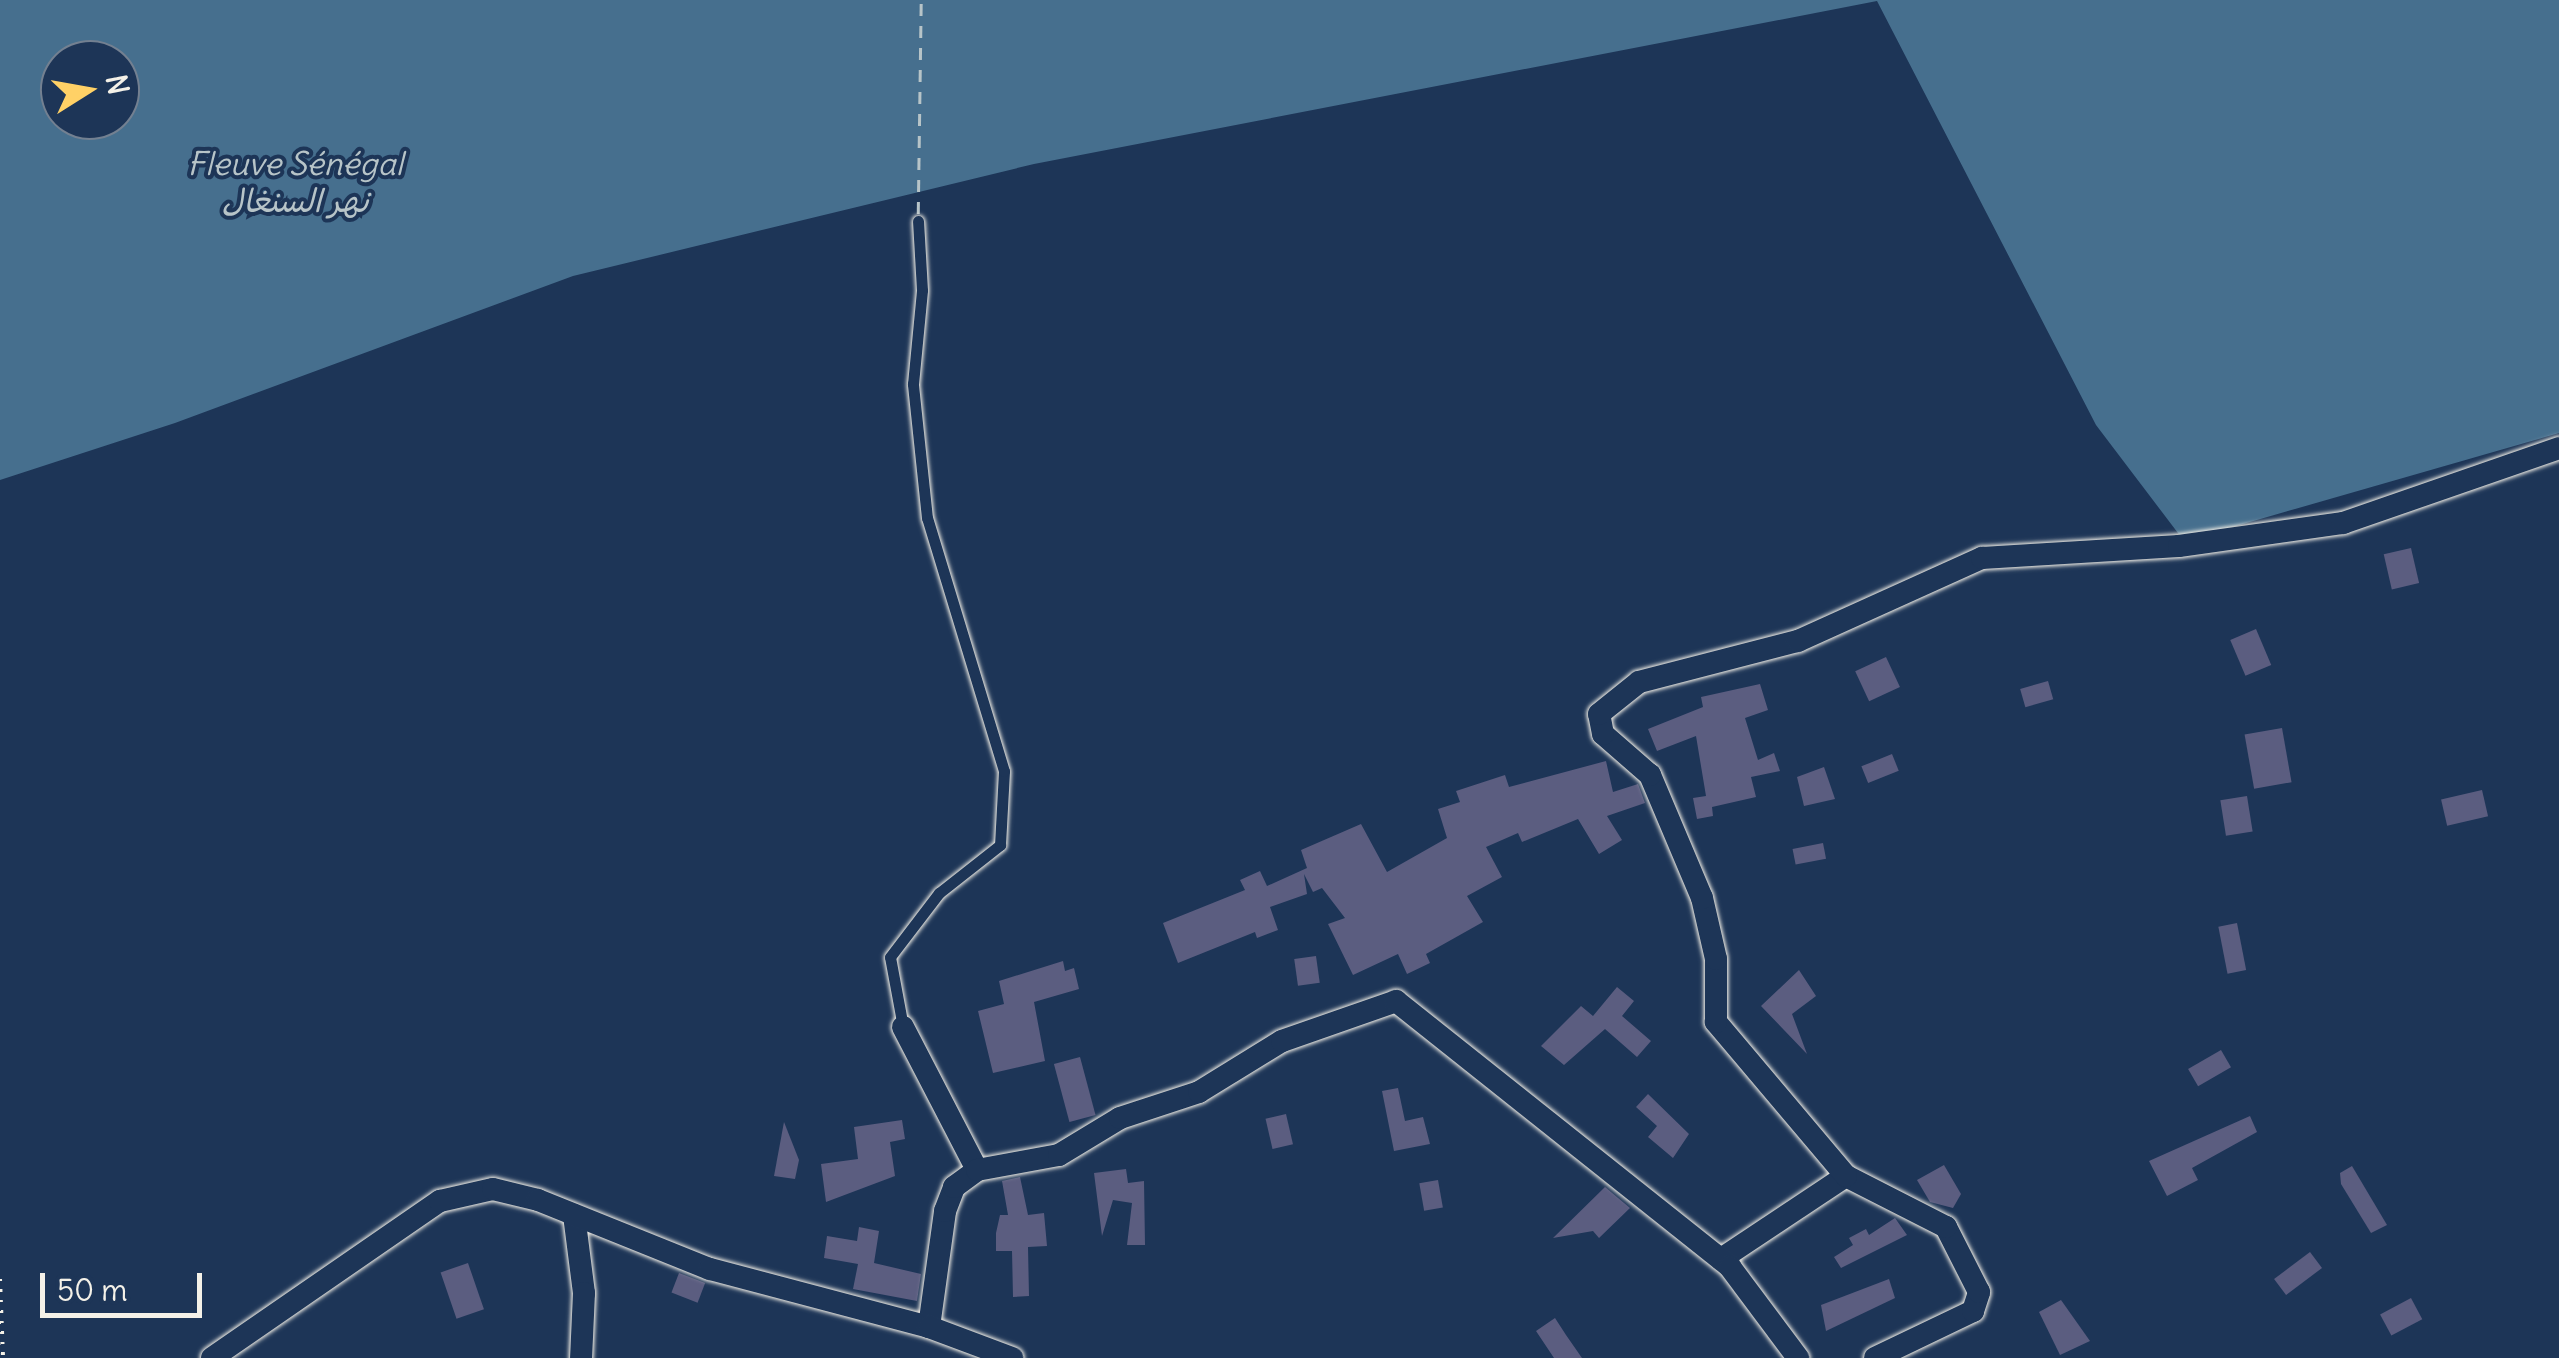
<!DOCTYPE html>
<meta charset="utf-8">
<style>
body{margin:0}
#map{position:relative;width:2559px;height:1358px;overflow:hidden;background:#1d3557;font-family:Delius,"Playpen Sans Arabic",sans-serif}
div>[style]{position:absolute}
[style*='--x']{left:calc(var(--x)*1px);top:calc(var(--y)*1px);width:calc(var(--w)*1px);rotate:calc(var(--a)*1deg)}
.water>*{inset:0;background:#466f8e}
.ferry>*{height:2.5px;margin-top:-1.25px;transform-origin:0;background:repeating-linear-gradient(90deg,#b7c4c8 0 12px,transparent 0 22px)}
.building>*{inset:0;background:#5b5d80;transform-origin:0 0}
.path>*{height:4px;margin-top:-2px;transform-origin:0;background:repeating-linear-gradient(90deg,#f4f1e8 0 2.5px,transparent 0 10.5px)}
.roads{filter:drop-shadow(0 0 2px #f4f1e8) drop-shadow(0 0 2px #f4f1e8)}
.service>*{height:11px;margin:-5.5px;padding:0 5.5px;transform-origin:5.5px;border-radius:5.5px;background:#1d3557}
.minor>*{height:22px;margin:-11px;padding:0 11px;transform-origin:11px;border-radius:11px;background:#1d3557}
span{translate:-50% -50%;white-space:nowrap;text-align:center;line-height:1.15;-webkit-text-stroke:8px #1d3557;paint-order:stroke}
.water-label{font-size:32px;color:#b7c4c8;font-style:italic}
.north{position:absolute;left:40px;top:40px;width:100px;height:100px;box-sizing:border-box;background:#1d3557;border:2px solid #738091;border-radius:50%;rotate:79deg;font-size:28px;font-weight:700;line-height:40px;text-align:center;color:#f4f1e8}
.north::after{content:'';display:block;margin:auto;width:35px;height:45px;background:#ffd166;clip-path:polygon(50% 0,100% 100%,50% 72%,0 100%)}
.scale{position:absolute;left:40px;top:1273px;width:162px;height:45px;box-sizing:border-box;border:5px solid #f4f1e8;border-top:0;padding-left:12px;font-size:30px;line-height:35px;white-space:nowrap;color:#f4f1e8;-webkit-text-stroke:8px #1d3557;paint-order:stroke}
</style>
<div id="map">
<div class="water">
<i style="clip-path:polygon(evenodd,0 0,2559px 0,2559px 433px,2184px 541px,2096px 425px,1877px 1px,1034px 164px,573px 276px,175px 423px,0 480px,0 0,60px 60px,120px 60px,120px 120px,60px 120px,60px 60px)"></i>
</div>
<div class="ferry">
<i style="--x:918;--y:214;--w:214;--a:-89.2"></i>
</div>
<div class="building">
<i style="left:2411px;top:548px;width:36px;height:28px;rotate:77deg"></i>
<i style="left:2256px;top:629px;width:39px;height:28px;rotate:67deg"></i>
<i style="left:1886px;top:657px;width:33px;height:34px;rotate:65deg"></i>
<i style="left:2048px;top:681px;width:19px;height:29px;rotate:74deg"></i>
<i style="clip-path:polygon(1760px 684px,1768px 710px,1745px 718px,1758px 760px,1774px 753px,1780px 771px,1751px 777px,1756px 797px,1712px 807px,1713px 816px,1697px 819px,1693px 798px,1706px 796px,1696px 736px,1657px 751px,1648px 729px,1703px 707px,1701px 697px)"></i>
<i style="left:2282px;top:728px;width:55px;height:38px;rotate:80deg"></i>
<i style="left:1892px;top:754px;width:18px;height:33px;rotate:68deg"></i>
<i style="clip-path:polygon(1606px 761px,1613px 792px,1638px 784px,1645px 803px,1607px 816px,1622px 840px,1599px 854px,1578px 819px,1522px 842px,1518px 833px,1486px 847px,1502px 877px,1467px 896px,1483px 922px,1426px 954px,1430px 963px,1407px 974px,1398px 954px,1353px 975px,1328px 924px,1345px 918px,1322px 888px,1313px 892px,1304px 874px,1307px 894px,1270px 907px,1278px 930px,1257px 938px,1255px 932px,1178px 963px,1163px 923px,1245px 890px,1240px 880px,1260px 871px,1267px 886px,1307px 868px,1301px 850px,1361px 824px,1387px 872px,1447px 838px,1438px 809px,1460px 802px,1456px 791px,1505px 775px,1509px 787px)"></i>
<i style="clip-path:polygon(1824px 767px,1835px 799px,1804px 806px,1797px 777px)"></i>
<i style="left:2482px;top:790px;width:27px;height:42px;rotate:77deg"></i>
<i style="left:2247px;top:796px;width:36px;height:27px;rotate:81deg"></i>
<i style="left:1823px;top:843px;width:16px;height:31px;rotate:79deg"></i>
<i style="left:2237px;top:923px;width:48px;height:19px;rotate:79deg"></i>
<i style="left:1316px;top:956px;width:27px;height:22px;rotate:82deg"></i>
<i style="clip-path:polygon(1063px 961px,1065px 971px,1074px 968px,1079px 989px,1034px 1002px,1045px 1061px,993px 1073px,978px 1011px,1004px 1004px,999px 981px)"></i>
<i style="clip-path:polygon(1799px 970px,1816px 996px,1792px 1014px,1807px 1054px,1761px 1006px)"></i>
<i style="clip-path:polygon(1617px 987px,1634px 1001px,1622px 1016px,1651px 1041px,1637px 1057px,1605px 1029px,1564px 1065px,1541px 1046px,1581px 1006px,1593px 1016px)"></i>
<i style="left:2221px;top:1050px;width:20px;height:38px;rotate:60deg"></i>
<i style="left:1080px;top:1057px;width:60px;height:27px;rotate:75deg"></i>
<i style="clip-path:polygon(1398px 1088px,1405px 1121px,1423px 1117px,1430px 1144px,1394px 1151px,1382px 1091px)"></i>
<i style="clip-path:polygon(1648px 1094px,1689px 1134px,1673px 1158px,1648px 1137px,1657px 1126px,1636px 1107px)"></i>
<i style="left:1286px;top:1114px;width:31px;height:21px;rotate:77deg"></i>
<i style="clip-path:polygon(2250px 1116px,2257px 1132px,2192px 1168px,2198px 1180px,2167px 1196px,2149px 1161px)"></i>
<i style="clip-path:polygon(902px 1120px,905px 1139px,890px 1142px,895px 1176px,826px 1202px,821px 1164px,858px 1159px,854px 1127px)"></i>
<i style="clip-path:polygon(784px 1122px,799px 1160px,795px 1179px,774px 1176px)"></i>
<i style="clip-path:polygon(1944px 1165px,1961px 1194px,1953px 1208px,1930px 1202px,1917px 1180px)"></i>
<i style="clip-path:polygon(2352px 1166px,2387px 1225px,2371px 1233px,2341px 1184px,2340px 1173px)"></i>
<i style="clip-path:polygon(1126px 1169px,1128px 1183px,1144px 1181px,1145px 1245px,1127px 1245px,1132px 1203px,1113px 1200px,1102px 1236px,1094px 1173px)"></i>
<i style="clip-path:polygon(1020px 1177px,1028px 1215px,1044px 1213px,1047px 1246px,1028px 1247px,1029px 1296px,1013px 1297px,1012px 1251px,996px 1251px,996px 1233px,1000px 1215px,1008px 1215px,1002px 1181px)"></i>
<i style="left:1438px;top:1180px;width:28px;height:19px;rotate:80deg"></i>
<i style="clip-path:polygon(1605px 1187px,1630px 1208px,1599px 1238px,1593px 1231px,1553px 1238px)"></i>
<i style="clip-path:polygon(1895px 1218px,1907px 1235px,1841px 1268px,1834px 1257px,1853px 1245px,1849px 1238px,1866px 1229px,1869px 1235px)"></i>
<i style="clip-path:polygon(859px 1227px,879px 1231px,874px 1263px,921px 1274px,917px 1301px,853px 1289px,858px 1264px,824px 1258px,827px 1236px,857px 1241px)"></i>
<i style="left:2310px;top:1252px;width:20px;height:45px;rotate:53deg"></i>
<i style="left:468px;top:1263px;width:49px;height:29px;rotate:71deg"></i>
<i style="left:679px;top:1273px;width:28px;height:21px;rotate:21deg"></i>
<i style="clip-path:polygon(1889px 1279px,1895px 1298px,1826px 1331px,1821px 1305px)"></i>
<i style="left:2411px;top:1298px;width:24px;height:35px;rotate:62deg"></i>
<i style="clip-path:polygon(2061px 1300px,2090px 1341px,2060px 1355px,2039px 1312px)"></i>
<i style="clip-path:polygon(1555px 1318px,1566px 1335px,1582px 1358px,1554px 1358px,1536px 1331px)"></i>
</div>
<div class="path">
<i style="--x:0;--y:1279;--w:79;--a:87.8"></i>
</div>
<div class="roads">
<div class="service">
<i style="--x:903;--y:1027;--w:71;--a:-100.5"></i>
<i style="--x:890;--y:957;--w:81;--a:-52.6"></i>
<i style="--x:939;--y:893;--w:78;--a:-38.2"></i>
<i style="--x:1000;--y:845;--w:74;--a:-86.9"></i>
<i style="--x:1004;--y:771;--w:264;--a:-106.9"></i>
<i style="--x:927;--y:518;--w:135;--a:-96"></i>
<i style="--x:913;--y:384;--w:94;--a:-84.5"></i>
<i style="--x:922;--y:290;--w:69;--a:-93.3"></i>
</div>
<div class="minor">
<i style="--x:903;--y:1027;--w:161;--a:62.6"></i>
<i style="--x:574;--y:1215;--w:79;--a:82.7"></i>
<i style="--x:584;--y:1293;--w:65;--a:92.6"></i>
<i style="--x:1721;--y:1259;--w:150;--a:-33.6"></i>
<i style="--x:929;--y:1327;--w:117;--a:-82.1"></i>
<i style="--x:945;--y:1211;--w:26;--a:-69"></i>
<i style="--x:954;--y:1187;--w:29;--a:-36"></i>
<i style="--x:977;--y:1170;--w:83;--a:-10.4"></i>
<i style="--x:1059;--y:1155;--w:71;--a:-31.2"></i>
<i style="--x:1120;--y:1118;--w:83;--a:-18.2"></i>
<i style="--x:1199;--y:1092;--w:97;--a:-31.6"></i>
<i style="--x:1282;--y:1041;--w:121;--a:-19.3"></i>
<i style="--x:1396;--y:1001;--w:427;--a:38.5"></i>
<i style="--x:1730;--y:1267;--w:114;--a:53.2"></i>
<i style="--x:212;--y:1358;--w:277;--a:-34.6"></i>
<i style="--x:440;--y:1201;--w:54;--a:-12.8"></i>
<i style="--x:493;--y:1189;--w:46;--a:13.7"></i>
<i style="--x:538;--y:1200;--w:185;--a:21.9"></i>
<i style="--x:710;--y:1269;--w:227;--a:14.8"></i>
<i style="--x:929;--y:1327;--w:89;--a:20.5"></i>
<i style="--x:1875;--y:1358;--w:109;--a:-25.6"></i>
<i style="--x:1973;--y:1311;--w:20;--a:-72"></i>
<i style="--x:1979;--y:1292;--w:73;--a:-116.9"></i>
<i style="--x:1946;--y:1227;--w:112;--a:-153"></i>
<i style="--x:1846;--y:1176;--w:202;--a:-130.2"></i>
<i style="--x:1716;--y:1022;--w:63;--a:-90"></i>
<i style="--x:1716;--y:959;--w:63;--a:-102.9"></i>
<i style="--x:1702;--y:898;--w:134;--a:-112.9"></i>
<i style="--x:1650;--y:775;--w:62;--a:-138.9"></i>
<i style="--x:1603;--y:734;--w:20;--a:-101"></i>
<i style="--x:1599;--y:714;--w:51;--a:-38.7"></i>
<i style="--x:1639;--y:682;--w:164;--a:-14.5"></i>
<i style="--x:1798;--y:641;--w:202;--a:-24.3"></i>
<i style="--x:1982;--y:558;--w:197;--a:-3.5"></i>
<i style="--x:2179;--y:546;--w:166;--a:-8"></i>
<i style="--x:2343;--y:523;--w:229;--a:-19.1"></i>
</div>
</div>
<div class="water-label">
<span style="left:295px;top:183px">Fleuve Sénégal<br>نهر السنغال</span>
</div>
<div class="north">N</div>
<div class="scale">50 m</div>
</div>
